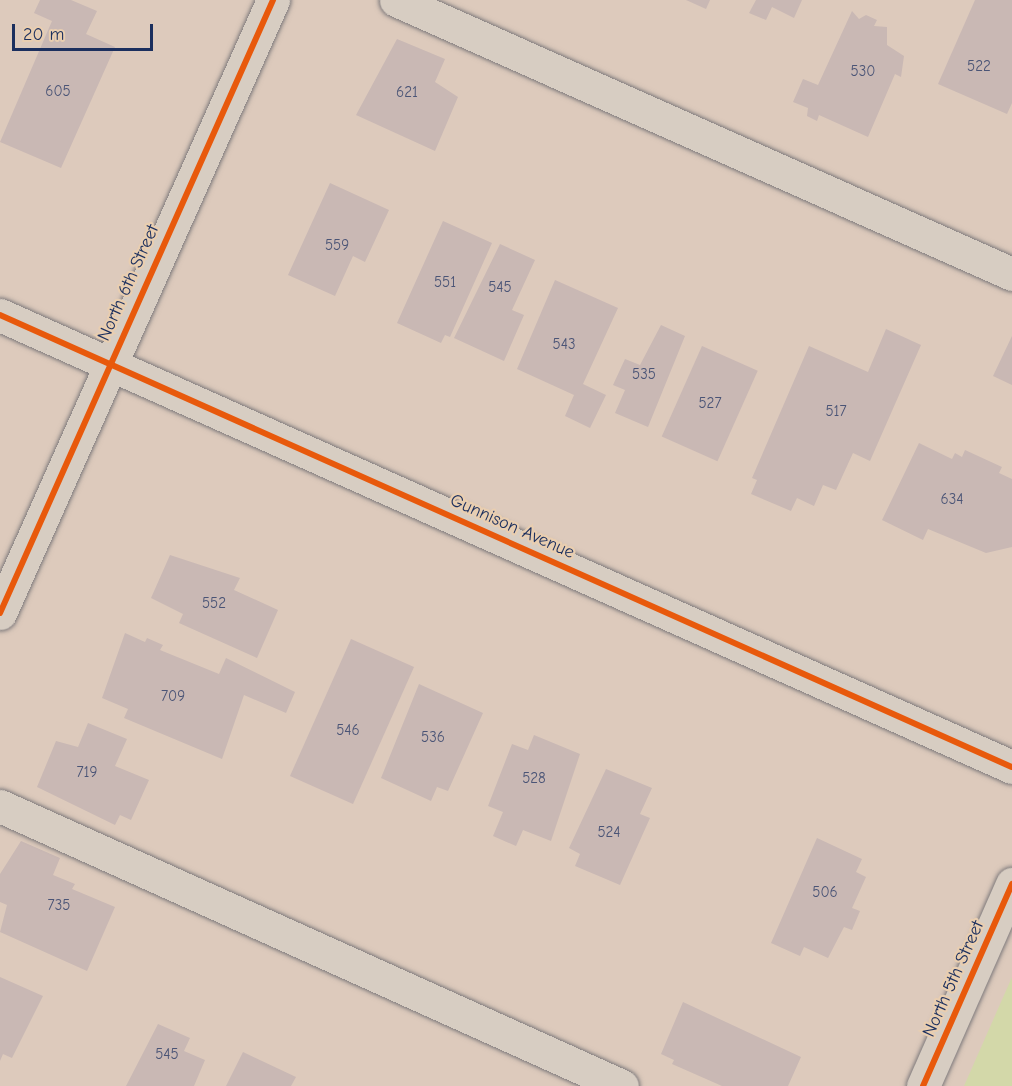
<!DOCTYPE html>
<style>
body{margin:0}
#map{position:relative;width:1012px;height:1086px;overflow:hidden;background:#ddcabc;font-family:"Comic Neue",sans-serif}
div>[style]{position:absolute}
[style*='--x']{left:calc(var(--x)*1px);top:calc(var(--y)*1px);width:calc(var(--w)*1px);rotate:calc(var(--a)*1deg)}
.green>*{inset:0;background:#d3d8a9}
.building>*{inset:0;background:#c9b8b4;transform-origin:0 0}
.roads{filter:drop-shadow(0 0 2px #7e7a7c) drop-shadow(0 0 2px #7e7a7c)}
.minor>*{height:33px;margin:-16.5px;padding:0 16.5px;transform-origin:16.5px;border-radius:16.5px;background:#d7cdc2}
.cycleway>*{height:6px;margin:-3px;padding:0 3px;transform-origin:3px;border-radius:3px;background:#e8590c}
span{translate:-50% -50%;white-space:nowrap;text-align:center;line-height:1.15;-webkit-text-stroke:4.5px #e9ceb0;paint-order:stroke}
.number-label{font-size:15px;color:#4a5476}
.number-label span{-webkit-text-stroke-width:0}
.street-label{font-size:18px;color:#1b2f5e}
.scale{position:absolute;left:12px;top:24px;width:141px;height:27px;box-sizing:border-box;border:3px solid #1b2f5e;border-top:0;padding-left:8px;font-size:18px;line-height:21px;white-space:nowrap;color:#1b2f5e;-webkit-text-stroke:4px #e9ceb0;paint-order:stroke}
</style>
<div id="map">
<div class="green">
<i style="clip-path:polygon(1012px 977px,1012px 1086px,964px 1086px)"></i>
</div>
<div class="building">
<i style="clip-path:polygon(40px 0,71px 0,97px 11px,86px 34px,115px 47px,61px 168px,0 142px,52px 21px,34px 13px)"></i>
<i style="clip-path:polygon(686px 0,710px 0,706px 9px)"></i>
<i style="clip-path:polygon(756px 0,802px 0,794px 18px,772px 7px,766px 20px,749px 13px)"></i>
<i style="clip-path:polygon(975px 0,1012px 0,1012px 103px,1007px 114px,938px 84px)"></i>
<i style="clip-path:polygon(852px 11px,859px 19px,866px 15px,877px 20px,874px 26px,887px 27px,887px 45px,904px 56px,901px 77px,895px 74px,868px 137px,819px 115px,817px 121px,807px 116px,808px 108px,793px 102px,803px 79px,818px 85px)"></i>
<i style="clip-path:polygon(397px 39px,445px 59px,435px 82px,458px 97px,435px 151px,356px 115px)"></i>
<i style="clip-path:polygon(330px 183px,389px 210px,365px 262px,353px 256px,335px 296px,288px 275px)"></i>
<i style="clip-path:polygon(443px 221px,492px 243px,450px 337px,445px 335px,441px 343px,397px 323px)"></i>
<i style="clip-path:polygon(500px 244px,535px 260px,512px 310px,524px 315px,504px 361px,454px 338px)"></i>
<i style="clip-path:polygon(555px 280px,618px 308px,583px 384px,606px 395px,590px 428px,565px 416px,574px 395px,517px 369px)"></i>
<i style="clip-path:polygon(661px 325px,685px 336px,648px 427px,615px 413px,625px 390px,613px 385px,625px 359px,640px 365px)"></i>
<i style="clip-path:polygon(886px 329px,921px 345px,870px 461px,853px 453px,836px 490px,823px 485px,814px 506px,797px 498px,791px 511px,751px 494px,757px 480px,752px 478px,809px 346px,868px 372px)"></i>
<i style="clip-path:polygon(1012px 336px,1012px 385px,993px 376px)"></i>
<i style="left:702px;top:346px;width:61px;height:99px;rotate:24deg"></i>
<i style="clip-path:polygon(919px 443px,952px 459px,955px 453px,962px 457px,965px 450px,1002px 467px,999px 473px,1012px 479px,1012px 547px,986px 553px,928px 529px,923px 540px,882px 520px)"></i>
<i style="clip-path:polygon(170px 555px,240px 578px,234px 590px,278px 610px,257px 658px,179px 623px,183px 614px,151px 598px)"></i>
<i style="clip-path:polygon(125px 633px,145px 642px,147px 638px,163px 645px,160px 650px,219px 674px,226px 658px,295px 692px,286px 713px,244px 695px,222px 759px,124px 718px,128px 709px,102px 698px)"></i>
<i style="left:351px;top:639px;width:69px;height:150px;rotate:24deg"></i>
<i style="clip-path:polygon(419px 684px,483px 713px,448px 791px,437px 787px,431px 801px,381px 778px)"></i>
<i style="clip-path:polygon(88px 723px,127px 739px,115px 766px,149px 780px,131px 820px,120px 815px,115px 825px,37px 787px,56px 741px,78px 747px)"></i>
<i style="clip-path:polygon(534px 735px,580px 754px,551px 841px,523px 830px,516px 846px,493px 836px,503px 812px,488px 806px,512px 744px,528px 750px)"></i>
<i style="clip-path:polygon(606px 769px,652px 788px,640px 814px,650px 818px,620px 885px,575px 866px,580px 854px,569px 848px)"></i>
<i style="clip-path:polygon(817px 838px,862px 859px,856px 872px,866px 877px,852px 908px,860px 911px,852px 930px,844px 927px,828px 958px,804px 947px,800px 956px,771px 943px)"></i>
<i style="clip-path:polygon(21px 841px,60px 858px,53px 875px,75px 884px,72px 889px,115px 907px,87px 971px,0 932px,7px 905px,0 902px,0 874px)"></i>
<i style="clip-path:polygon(0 977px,43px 996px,12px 1058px,3px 1054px,0 1061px)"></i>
<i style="clip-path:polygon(683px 1002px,801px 1057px,788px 1086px,722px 1086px,672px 1064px,674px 1060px,661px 1054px)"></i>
<i style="clip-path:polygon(158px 1024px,190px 1038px,184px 1051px,205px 1060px,194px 1086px,126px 1086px)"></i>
<i style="clip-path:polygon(243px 1052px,296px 1077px,291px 1086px,226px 1086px)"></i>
</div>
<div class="roads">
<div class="minor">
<i style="--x:396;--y:0;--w:674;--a:23.98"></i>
<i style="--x:0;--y:315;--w:1108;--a:24.07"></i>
<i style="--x:0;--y:613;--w:671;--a:-65.99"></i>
<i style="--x:0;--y:806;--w:682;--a:24.24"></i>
<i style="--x:923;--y:1086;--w:221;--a:-66.2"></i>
</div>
</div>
<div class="cycleway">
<i style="--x:0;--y:315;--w:1108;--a:24.07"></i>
<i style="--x:0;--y:613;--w:671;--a:-65.99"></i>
<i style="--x:923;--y:1086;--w:221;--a:-66.2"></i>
</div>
<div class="number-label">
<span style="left:979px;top:67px">522</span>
<span style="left:863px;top:72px">530</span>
<span style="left:58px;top:92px">605</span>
<span style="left:407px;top:93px">621</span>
<span style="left:337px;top:246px">559</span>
<span style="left:445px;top:283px">551</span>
<span style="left:500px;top:288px">545</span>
<span style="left:564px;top:345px">543</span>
<span style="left:644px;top:375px">535</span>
<span style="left:710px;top:404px">527</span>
<span style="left:836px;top:412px">517</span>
<span style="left:952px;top:500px">634</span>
<span style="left:214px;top:604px">552</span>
<span style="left:173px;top:697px">709</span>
<span style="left:348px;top:731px">546</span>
<span style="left:433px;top:738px">536</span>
<span style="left:87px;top:773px">719</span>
<span style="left:534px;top:779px">528</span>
<span style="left:609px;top:833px">524</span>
<span style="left:825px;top:893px">506</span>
<span style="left:59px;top:906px">735</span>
<span style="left:167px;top:1055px">545</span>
</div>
<div class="street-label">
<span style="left:129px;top:283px;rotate:-66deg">North 6th Street</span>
<span style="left:512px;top:527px;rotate:24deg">Gunnison Avenue</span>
<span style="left:954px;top:979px;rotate:-66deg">North 5th Street</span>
</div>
<div class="scale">20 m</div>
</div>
